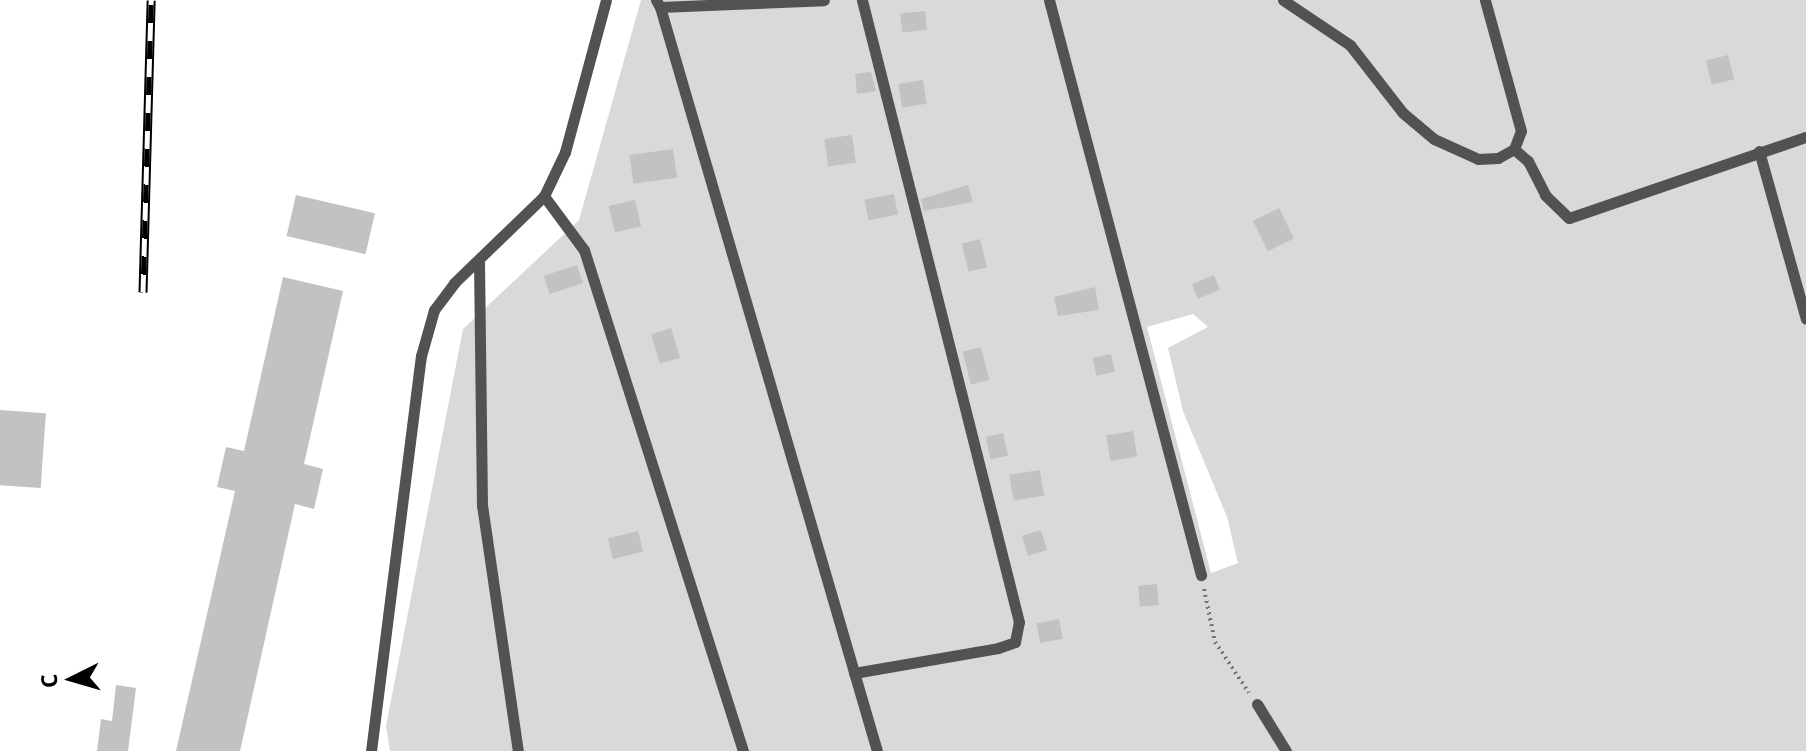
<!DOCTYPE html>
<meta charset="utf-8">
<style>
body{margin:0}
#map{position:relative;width:1806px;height:751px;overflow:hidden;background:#fff;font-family:"Open Sans",sans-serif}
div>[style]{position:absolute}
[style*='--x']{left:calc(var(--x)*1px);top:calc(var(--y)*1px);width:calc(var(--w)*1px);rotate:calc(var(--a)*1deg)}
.green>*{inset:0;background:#d9d9d9}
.building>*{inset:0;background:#c2c2c2;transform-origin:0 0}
.path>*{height:4px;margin-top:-2px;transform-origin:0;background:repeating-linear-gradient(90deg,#747474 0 2px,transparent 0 6px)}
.service>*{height:11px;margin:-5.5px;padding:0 5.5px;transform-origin:5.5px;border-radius:5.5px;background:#525252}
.rail>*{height:9px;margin-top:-4.5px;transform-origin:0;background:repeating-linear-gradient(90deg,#fff 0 18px,#000 0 36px);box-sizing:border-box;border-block:2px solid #000}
span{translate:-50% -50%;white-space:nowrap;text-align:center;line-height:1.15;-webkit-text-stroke:7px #fff;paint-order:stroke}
.north{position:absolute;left:32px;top:639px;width:80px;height:80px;-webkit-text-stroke:6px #fff;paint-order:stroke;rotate:265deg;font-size:22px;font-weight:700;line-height:32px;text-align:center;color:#000}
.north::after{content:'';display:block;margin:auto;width:28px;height:36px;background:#000;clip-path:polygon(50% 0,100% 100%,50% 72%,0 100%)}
</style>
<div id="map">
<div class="green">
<i style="clip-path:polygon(evenodd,641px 0,1806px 0,1806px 751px,390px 751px,386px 726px,463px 329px,579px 220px,641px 0,1193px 314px,1208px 327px,1168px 348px,1183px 411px,1227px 517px,1238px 563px,1211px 573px,1147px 327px,1193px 314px)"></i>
</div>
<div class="building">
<i style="left:925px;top:11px;width:19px;height:25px;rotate:84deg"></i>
<i style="left:1728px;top:55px;width:25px;height:23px;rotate:76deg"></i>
<i style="clip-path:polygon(871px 72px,876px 91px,857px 94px,855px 74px)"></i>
<i style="left:923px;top:80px;width:24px;height:25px;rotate:81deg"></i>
<i style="left:852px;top:135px;width:28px;height:28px;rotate:82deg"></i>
<i style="left:673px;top:149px;width:29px;height:44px;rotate:82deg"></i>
<i style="clip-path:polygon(968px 185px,973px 202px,924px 211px,921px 199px)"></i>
<i style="left:894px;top:194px;width:21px;height:30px;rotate:79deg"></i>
<i style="left:296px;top:195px;width:81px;height:42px;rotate:13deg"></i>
<i style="left:635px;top:200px;width:27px;height:27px;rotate:77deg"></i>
<i style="left:1279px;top:208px;width:34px;height:29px;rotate:64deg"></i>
<i style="left:980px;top:239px;width:29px;height:19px;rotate:76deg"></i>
<i style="left:577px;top:265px;width:19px;height:35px;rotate:72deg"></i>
<i style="left:1214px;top:275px;width:16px;height:24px;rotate:68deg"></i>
<i style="clip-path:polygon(283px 277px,343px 291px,304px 464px,323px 469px,314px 509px,295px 504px,240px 751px,176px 751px,235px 491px,217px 487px,226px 447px,244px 451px)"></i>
<i style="clip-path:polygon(1095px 287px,1099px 310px,1058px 316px,1054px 297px)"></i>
<i style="left:671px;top:328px;width:31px;height:21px;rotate:73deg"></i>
<i style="left:981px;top:347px;width:34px;height:19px;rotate:76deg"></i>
<i style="left:1111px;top:354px;width:18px;height:19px;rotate:77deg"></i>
<i style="left:0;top:410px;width:46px;height:75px;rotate:4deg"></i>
<i style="left:1133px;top:431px;width:26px;height:27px;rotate:81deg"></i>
<i style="left:1003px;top:433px;width:23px;height:18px;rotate:77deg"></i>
<i style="left:1040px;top:470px;width:26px;height:31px;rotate:81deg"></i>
<i style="left:1041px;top:530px;width:21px;height:20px;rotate:73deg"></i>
<i style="left:638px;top:531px;width:21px;height:31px;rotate:76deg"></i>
<i style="left:1157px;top:584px;width:21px;height:19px;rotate:85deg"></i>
<i style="left:1059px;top:619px;width:20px;height:23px;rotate:79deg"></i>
<i style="clip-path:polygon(116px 685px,136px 688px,128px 751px,97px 751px,101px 719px,112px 721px)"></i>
</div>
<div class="path">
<i style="--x:1204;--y:589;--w:54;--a:78.3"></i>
<i style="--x:1215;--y:642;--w:61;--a:56.3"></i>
</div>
<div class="service">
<i style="--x:656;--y:0;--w:8;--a:60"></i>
<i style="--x:660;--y:7;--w:164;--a:-2.4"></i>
<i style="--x:1049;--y:0;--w:595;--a:75.19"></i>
<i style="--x:1283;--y:0;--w:81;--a:33.9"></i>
<i style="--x:1350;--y:45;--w:86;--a:52.1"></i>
<i style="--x:1403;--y:113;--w:40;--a:40"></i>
<i style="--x:1434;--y:139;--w:48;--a:24.4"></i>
<i style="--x:1478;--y:159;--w:20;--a:-3"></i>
<i style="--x:1498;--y:158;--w:18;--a:-29"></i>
<i style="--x:1514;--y:149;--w:19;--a:-69"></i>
<i style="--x:1521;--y:131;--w:136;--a:-105.4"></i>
<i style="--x:660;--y:7;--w:775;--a:73.74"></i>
<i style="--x:1514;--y:149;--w:18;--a:41"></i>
<i style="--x:1528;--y:161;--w:38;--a:63"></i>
<i style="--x:1545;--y:195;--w:33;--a:44"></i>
<i style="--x:1569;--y:218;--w:250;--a:-18.9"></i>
<i style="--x:1759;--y:151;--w:174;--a:74.4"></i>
<i style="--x:544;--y:196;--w:67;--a:53.5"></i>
<i style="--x:584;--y:250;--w:526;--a:72.39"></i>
<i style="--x:479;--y:261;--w:244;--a:89.3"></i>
<i style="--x:482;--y:505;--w:249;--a:81.7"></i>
<i style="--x:854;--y:673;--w:146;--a:-9.8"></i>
<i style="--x:998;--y:648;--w:18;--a:-19"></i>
<i style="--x:1015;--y:642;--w:20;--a:-79"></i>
<i style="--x:1019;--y:622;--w:642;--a:-104.17"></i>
<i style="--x:1257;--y:704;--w:55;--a:58.3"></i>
<i style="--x:371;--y:751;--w:398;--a:-82.8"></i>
<i style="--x:421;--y:356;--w:48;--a:-74.2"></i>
<i style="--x:434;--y:310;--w:34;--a:-53"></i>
<i style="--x:454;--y:283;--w:125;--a:-44"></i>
<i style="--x:544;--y:196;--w:49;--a:-64.5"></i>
<i style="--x:565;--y:152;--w:157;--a:-74.9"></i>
</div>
<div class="rail">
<i style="--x:143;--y:292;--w:292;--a:-88.4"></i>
</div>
<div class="north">С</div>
</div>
